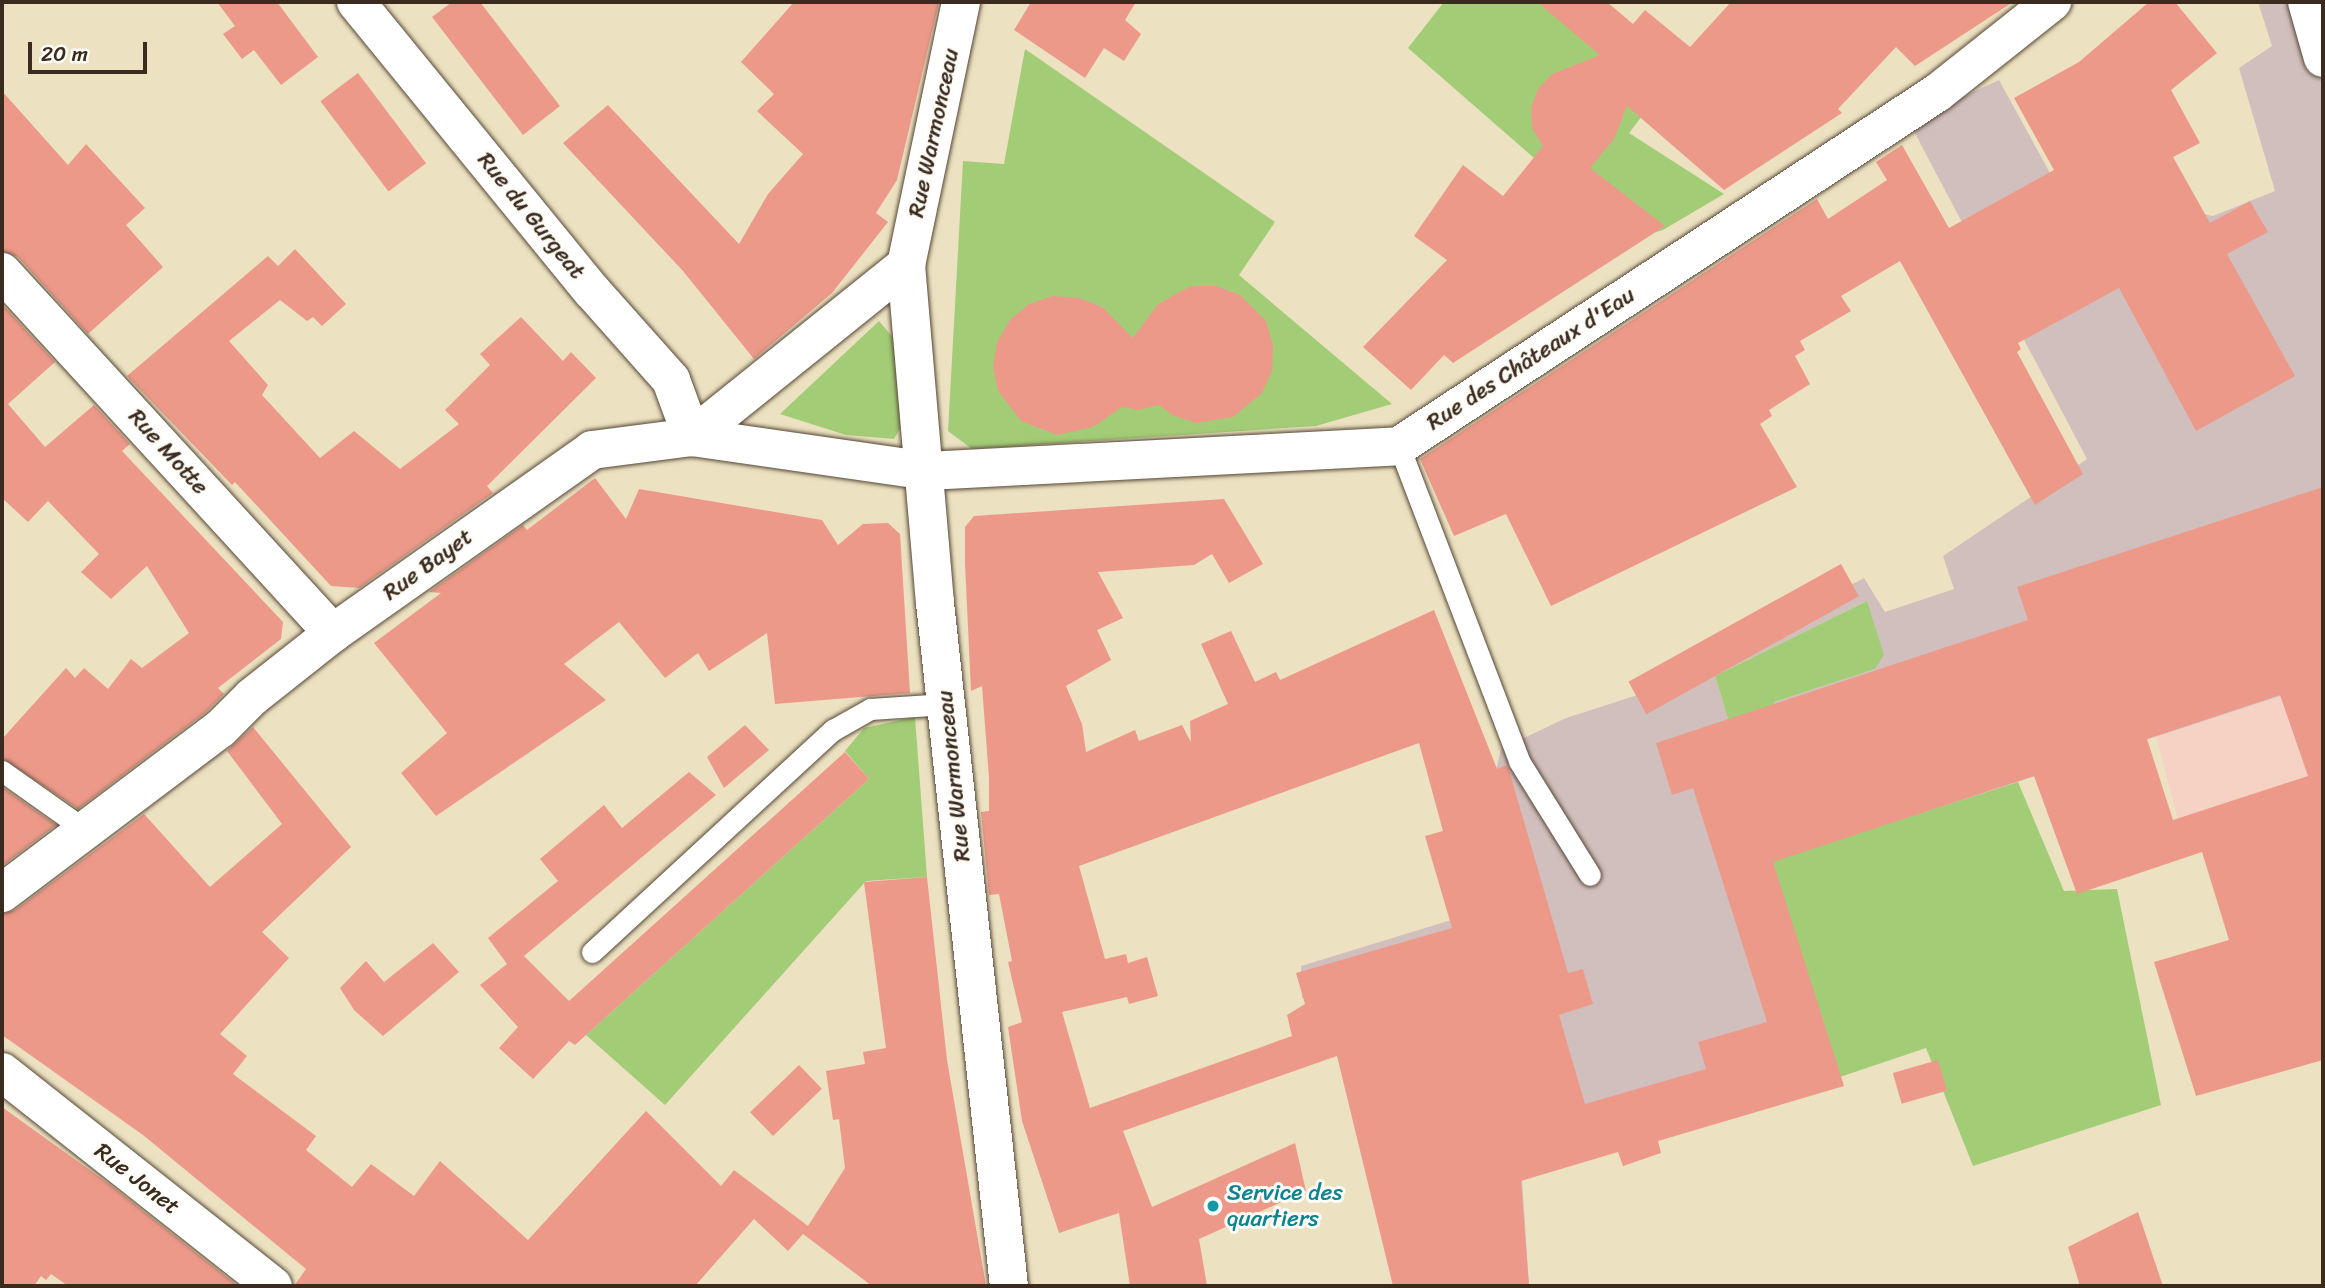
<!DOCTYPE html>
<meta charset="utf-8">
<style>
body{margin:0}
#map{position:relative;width:2325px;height:1288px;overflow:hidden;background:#ece2c1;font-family:Sriracha,sans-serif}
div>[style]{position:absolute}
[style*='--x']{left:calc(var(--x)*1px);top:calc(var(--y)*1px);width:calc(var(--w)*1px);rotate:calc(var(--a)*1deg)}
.built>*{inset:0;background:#f6d2c4}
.industrial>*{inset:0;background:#d1bfbe}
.green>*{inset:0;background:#a3cc77}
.building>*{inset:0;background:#ed998a;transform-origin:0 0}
.roads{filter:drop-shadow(0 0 2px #564636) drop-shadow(0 0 2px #564636)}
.service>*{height:21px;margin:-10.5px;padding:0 10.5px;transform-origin:10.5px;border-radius:10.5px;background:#fff}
.minor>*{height:38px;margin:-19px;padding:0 19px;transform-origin:19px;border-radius:19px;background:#fff}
.dots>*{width:19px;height:19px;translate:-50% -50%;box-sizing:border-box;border:4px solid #fdfcf7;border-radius:50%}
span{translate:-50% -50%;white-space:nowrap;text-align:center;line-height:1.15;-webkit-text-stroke:6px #fdfcf7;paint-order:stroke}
.street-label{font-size:23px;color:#3b2a1e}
.culture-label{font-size:23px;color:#0d838f}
.left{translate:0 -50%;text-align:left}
.frame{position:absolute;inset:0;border:4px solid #3b2a1e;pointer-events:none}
.scale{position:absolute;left:28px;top:42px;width:119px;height:32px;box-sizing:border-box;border:4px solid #3b2a1e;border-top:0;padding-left:9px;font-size:21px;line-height:24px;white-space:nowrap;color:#3b2a1e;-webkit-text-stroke:5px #fdfcf7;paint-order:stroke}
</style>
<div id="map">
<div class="built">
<i style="clip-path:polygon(2323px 682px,2323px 809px,2187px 854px,2156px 736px)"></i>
</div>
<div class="industrial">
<i style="clip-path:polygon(2258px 2px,2304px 2px,2323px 58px,2323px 682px,1818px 847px,1774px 702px,1875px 669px,1867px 601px,1715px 676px,1837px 1078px,1522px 1178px,1529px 1286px,1394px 1286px,1327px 994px,1302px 998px,1301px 966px,1474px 913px,1442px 827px,1437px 793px,1496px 770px,1501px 749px,1566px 718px,1650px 691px,1864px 578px,1885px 612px,1954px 589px,1943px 556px,2087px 459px,1909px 122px,1999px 80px,2056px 184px,2213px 216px,2275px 191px,2239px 68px,2272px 46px)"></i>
</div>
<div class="green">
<i style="clip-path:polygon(1444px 2px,1537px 2px,1659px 94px,1629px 133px,1724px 194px,1663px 230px,1628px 240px,1408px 48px)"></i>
<i style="clip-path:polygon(1025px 49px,1275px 222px,1239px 275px,1392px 404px,1316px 426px,972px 449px,948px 431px,963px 161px,1004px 164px)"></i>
<i style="clip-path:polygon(879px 321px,895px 340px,902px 425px,894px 439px,846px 435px,780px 414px)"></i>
<i style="clip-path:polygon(1867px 601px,1884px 655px,1875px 669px,1774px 702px,1818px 846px,2018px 782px,2064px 891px,2117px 889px,2161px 1105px,1973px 1166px,1926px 1048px,1837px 1078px,1715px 676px)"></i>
<i style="clip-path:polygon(915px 717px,927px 877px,866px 881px,665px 1105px,586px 1035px,869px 779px,845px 751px,864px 728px)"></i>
</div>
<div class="building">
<i style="clip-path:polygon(217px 2px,277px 2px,318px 57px,281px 85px,254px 50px,242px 59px,223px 34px,235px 26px)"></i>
<i style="clip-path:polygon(452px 2px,480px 2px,560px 106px,523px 135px,432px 17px)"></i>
<i style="clip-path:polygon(794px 2px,939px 2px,897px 180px,876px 213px,888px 222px,832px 293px,754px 359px,683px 271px,563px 143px,608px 105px,739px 244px,768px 194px,803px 154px,757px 111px,774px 94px,741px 62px)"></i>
<i style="clip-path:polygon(1031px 2px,1136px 2px,1125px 20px,1141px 34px,1124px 61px,1104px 48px,1085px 78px,1014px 30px)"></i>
<i style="clip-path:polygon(1537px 2px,1607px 2px,1633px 24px,1645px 10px,1690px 47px,1731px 2px,2013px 2px,1915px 66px,1896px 47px,1838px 109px,1842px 113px,1724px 190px,1627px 106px,1614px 139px,1590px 168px,1665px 226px,1453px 363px,1444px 355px,1411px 390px,1363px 347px,1447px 260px,1414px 236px,1463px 165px,1503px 196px,1543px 146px,1532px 128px,1531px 108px,1538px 89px,1552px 74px,1600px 55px)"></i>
<i style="clip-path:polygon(2149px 2px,2175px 2px,2217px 53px,2171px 90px,2200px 143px,2173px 157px,2210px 223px,2250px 201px,2258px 215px,2268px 232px,2227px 254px,2295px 376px,2196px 431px,2119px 288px,2018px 343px,2021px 349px,2017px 352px,2083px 474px,2035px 505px,1900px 261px,1841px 296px,1851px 311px,1800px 341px,1805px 350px,1795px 356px,1810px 384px,1769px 410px,1772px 416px,1760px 424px,1797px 487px,1551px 606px,1506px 514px,1454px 536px,1420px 459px,1817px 199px,1828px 219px,1887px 180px,1876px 162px,1902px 145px,1949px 228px,2054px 170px,2014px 98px,2079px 62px)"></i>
<i style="left:358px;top:73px;width:113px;height:47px;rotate:53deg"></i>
<i style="clip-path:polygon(2px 91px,68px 165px,86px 144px,145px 208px,126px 225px,163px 267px,88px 334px,18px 257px,2px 251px)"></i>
<i style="clip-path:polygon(295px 249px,346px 304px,322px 326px,313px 317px,307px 321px,280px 300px,229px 341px,268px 385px,262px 395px,320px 458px,354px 431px,400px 469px,459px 424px,445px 410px,490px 365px,480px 354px,521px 317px,563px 361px,571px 352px,596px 378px,487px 486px,493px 493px,359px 588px,331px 586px,235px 482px,232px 485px,127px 376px,268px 256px,278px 266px)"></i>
<i style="clip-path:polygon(1191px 286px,1216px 286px,1240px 295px,1266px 321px,1273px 346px,1272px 371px,1262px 393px,1233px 417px,1196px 423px,1172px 415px,1159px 405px,1138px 410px,1122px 407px,1093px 427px,1057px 435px,1021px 421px,998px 391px,993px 367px,997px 342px,1010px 320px,1029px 304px,1053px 296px,1079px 298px,1102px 307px,1133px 338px,1158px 304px)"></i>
<i style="clip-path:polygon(2px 304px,55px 362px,8px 404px,45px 447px,94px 405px,130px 444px,122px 451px,283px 622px,281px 639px,218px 688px,224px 694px,206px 712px,78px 809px,2px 758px,2px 739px,66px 668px,75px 678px,84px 668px,108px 689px,131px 659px,142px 668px,189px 633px,147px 566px,111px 599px,81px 572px,99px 554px,48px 501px,28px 522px,2px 498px)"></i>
<i style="clip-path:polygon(595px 478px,626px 519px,639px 489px,822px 520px,838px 545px,863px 524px,888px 523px,900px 534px,910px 693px,775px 704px,767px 633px,709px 671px,698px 653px,665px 678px,619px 622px,564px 664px,606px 700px,436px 816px,401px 773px,447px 733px,374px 643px,441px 593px,429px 592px,523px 525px,527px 530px)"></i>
<i style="clip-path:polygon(evenodd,2323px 487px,2323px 1060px,2196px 1096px,2154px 962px,2229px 940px,2202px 852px,2077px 894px,2034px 776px,1773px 862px,1844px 1086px,1658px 1141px,1661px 1153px,1623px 1166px,1618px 1152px,1521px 1181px,1529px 1286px,1393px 1286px,1337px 1056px,1123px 1131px,1152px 1207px,1295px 1143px,1306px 1191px,1199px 1239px,1207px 1286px,1130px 1286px,1119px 1213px,1059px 1233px,1022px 1121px,1008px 1027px,1022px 1022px,1008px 962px,1012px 961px,999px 894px,989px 895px,981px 812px,989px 811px,989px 778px,982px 686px,971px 691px,965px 564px,965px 527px,974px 516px,1224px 499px,1263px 564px,1229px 583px,1212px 554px,1194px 565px,1098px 572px,1123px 618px,1097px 630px,1111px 660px,1066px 686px,1082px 724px,1086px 752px,1135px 730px,1139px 741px,1182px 725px,1191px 742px,1190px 721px,1228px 704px,1201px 644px,1231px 631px,1255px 682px,1276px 672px,1280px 680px,1434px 610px,1497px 769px,1506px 765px,1509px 770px,1568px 973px,1583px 969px,1593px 1004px,1559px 1015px,1585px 1104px,1706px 1069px,1698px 1042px,1767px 1022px,1693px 788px,1672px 795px,1656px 743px,2028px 620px,2017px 587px,2323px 487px,2280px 695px,2308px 776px,2173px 820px,2147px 739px,2280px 695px,2323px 487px,1419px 743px,1443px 831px,1425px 836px,1452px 928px,1296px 973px,1305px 1004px,1287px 1015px,1292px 1036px,1090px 1108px,1062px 1012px,1127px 997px,1129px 1004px,1158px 996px,1147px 957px,1128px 963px,1126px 954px,1105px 959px,1079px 866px,1419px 743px)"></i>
<i style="left:1841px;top:564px;width:37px;height:243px;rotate:61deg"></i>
<i style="clip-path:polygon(745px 725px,769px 750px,724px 788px,707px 757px)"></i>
<i style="clip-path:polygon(253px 727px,351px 847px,262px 932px,289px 958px,220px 1034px,247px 1056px,233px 1074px,316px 1136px,306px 1150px,352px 1187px,371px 1164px,414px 1196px,440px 1161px,528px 1240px,646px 1111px,721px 1186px,734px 1170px,808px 1226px,845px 1168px,839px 1119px,833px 1120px,826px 1071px,865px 1064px,863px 1052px,886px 1048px,864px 882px,927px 877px,947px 1060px,986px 1286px,872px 1286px,803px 1234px,788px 1251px,754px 1219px,695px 1286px,294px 1286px,306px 1269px,143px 1135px,2px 1035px,2px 914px,15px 910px,144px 814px,210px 887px,282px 824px,227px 751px)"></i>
<i style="clip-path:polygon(845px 752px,869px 779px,575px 1045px,569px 1041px,533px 1079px,499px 1048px,518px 1027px,480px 985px,507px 964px,488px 938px,558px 881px,540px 859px,604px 805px,622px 828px,689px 772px,716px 795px,524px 956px,569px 1001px)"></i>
<i style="clip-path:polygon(2px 787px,56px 825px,2px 866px)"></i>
<i style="clip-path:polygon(433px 943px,459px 972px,383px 1036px,354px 1010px,340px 988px,366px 961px,384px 982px)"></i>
<i style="left:1938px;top:1060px;width:32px;height:47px;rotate:74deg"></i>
<i style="left:799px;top:1065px;width:33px;height:68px;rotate:46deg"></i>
<i style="clip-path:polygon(2px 1107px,109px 1184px,238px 1286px,68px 1286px,51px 1274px,46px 1280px,41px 1276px,34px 1286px,2px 1286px)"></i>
<i style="clip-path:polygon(2138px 1212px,2163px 1286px,2080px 1286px,2068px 1247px)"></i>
</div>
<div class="roads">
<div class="service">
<i style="--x:1399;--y:446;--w:337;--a:69.1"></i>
<i style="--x:1519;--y:761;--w:134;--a:58.1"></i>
<i style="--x:2;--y:771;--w:105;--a:35.3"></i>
<i style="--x:592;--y:952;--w:328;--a:-42.7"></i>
<i style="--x:833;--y:730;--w:43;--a:-29.6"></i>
<i style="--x:870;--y:709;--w:76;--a:-3.8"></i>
</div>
<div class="minor">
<i style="--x:356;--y:2;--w:373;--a:50.8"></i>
<i style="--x:592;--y:291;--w:119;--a:48.4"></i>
<i style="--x:671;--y:380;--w:61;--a:69.8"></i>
<i style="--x:961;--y:2;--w:269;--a:101.8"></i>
<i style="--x:906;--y:265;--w:339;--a:85.1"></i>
<i style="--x:935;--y:603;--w:687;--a:83.82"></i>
<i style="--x:2307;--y:2;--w:58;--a:74.1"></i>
<i style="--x:2;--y:272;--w:490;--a:47.5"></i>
<i style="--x:692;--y:437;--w:275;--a:-38.8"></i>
<i style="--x:2;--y:893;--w:273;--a:-37"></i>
<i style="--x:220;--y:729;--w:45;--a:-45"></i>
<i style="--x:252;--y:697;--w:103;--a:-38.3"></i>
<i style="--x:333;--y:633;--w:317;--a:-35.2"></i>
<i style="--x:592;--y:450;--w:101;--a:-7.4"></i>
<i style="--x:692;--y:437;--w:237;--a:8.2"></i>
<i style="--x:927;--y:471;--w:473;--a:-3"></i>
<i style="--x:1399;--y:446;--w:643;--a:-33.27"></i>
<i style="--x:1937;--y:93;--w:147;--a:-38.4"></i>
<i style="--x:2;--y:1072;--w:345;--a:38.3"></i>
</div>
</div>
<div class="dots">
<i style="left:1213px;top:1206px;background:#0f9aa8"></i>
</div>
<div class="street-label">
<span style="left:934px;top:133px;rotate:-78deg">Rue Warmonceau</span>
<span style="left:531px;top:216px;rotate:51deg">Rue du Gurgeat</span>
<span style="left:1531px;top:359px;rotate:-33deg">Rue des Châteaux d'Eau</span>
<span style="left:168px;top:452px;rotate:48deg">Rue Motte</span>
<span style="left:428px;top:565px;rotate:-36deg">Rue Bayet</span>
<span style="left:954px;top:776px;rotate:-96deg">Rue Warmonceau</span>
<span style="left:137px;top:1179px;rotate:38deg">Rue Jonet</span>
</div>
<div class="culture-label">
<span class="left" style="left:1227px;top:1206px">Service des<br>quartiers</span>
</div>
<div class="frame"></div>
<div class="scale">20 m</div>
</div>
